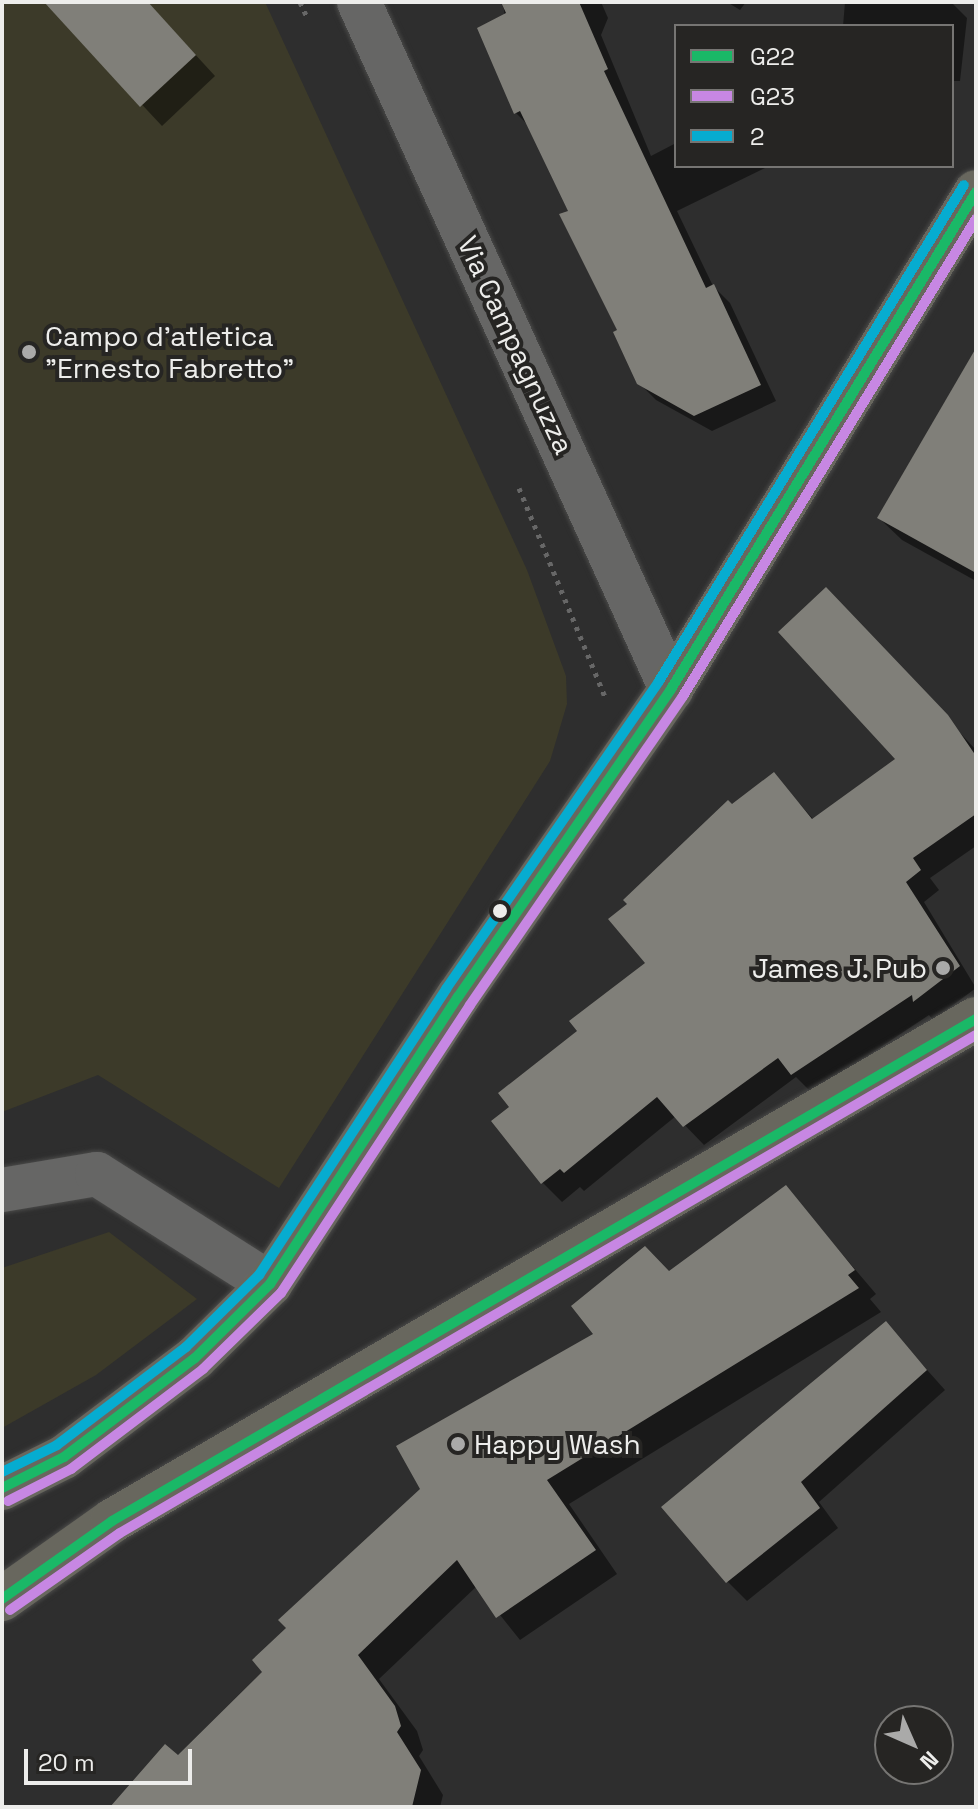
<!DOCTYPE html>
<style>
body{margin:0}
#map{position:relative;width:978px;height:1809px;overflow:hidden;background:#2e2e2e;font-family:"Space Grotesk",sans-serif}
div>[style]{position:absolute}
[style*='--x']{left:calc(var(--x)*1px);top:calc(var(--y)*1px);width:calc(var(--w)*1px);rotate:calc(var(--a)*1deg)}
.green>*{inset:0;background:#3c3a29}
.shadow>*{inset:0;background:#0007}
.building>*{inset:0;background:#807f79}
.path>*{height:5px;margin-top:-2.5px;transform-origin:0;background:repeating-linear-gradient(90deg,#676767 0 4px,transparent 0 10px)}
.roads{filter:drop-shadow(0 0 2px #4a4a49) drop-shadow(0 0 2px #4a4a49)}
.minor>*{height:44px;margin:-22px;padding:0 22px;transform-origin:22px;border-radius:22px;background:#666665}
.major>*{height:44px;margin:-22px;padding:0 22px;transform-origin:22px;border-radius:22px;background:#68675e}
.bus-1>*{height:10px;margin:-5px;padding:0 5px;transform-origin:5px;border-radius:5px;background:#1ab867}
.bus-2>*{height:10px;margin:-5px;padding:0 5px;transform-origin:5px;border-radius:5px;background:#c787e3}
.bus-3>*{height:10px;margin:-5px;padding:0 5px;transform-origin:5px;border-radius:5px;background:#06acd0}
.dots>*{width:22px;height:22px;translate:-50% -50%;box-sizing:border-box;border:4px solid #262523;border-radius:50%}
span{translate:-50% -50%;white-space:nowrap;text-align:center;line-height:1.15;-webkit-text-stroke:8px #262523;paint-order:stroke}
.poi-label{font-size:28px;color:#ededeb}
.left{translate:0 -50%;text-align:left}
.right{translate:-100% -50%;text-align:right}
.street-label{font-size:28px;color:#ededeb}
.frame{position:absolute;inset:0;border:4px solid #ededeb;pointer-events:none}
.legend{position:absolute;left:674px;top:24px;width:280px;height:144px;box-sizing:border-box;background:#262523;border:2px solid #767573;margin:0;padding:10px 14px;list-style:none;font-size:24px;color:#ededeb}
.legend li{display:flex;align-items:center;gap:16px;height:40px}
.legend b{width:40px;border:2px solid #767573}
.north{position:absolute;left:874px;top:1705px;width:80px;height:80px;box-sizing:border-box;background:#262523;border:2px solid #767573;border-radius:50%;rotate:135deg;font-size:22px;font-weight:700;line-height:32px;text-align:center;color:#ededeb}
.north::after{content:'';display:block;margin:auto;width:28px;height:36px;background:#aaaaa9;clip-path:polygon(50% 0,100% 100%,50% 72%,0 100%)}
.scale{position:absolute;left:24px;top:1749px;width:168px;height:36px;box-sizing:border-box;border:4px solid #ededeb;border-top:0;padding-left:10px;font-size:24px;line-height:28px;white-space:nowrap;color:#ededeb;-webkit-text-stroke:6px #262523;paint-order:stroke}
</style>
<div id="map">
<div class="green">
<i style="clip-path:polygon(2px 2px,265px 2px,527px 570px,566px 676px,567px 704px,550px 761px,279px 1188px,98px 1075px,2px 1112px)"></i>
<i style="clip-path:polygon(109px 1232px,197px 1299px,96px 1375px,2px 1428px,2px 1268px)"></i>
</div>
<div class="shadow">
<i style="clip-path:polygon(46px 2px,147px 2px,215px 76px,162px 126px)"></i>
<i style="clip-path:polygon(503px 2px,601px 2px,608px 18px,601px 35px,651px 156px,676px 143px,676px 166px,769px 166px,677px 211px,713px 286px,730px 303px,776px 401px,712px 431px,656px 400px,639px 383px,570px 212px,530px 127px,516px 113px)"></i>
<i style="clip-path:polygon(727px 2px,746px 2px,740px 10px)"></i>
<i style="clip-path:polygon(845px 2px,951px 2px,967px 18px,960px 81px,952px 81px,952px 26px,843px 26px)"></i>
<i style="clip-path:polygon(976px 398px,976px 581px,902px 540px,879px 518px)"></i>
<i style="clip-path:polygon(845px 609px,976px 750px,976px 846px,930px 878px,939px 890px,924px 902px,976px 988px,933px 1020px,929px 1015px,812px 1093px,796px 1077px,704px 1145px,676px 1116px,584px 1191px,580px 1187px,562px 1202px,543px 1183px,512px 1107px,648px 963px,630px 904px,774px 775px,814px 820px,898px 759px)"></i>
<i style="clip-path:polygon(786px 1188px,876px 1294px,870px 1299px,881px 1312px,569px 1504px,617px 1574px,520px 1640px,477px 1586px,379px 1679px,417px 1731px,423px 1750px,419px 1756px,443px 1795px,440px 1807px,112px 1807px,178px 1758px,596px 1334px)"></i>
<i style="clip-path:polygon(886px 1324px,945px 1390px,819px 1502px,838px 1528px,747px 1601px,727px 1581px)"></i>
</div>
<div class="building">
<i style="clip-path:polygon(44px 2px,148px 2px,196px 55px,140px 107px)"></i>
<i style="clip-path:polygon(501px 2px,579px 2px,608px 69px,604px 71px,706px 288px,714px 284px,761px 385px,694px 416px,637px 384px,613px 332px,617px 330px,559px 214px,568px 211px,520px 111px,514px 114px,477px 28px,506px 13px)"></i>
<i style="clip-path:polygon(976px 348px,976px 573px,877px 518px)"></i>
<i style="clip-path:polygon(826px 587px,948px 715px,976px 756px,976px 814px,913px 858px,921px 870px,906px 882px,960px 966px,913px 1002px,912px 995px,791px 1075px,778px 1058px,683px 1127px,657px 1097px,564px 1173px,560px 1169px,541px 1184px,491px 1121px,509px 1107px,498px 1093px,577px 1031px,569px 1021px,645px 963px,608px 919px,627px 904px,623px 900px,728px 800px,732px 804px,774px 772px,812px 819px,895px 759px,778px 632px)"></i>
<i style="clip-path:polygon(786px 1185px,855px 1270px,848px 1275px,859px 1288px,547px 1480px,596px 1550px,496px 1618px,457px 1560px,358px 1655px,395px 1706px,401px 1726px,397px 1732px,421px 1770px,412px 1807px,110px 1807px,165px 1744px,178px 1755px,262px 1672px,252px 1660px,286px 1628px,278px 1620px,420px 1489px,396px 1446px,593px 1334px,571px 1306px,645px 1246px,669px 1271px)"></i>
<i style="clip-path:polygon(886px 1321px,927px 1370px,801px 1482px,820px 1508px,726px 1583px,661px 1507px)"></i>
</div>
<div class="path">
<i style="--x:300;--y:2;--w:19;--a:65"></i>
<i style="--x:519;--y:488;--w:226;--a:67.6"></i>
</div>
<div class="roads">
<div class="minor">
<i style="--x:359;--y:2;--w:755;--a:65.57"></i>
<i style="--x:2;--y:1190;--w:96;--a:-9.6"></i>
<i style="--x:97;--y:1174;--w:205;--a:32.4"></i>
</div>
<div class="major">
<i style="--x:2;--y:1488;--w:69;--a:-26.6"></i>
<i style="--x:64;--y:1457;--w:164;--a:-37.1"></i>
<i style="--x:195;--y:1358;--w:105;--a:-44.6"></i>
<i style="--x:270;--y:1284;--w:343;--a:-56.8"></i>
<i style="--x:458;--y:997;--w:374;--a:-55.3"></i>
<i style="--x:671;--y:689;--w:583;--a:-58.46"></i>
<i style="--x:2;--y:1599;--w:135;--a:-35.3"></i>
<i style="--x:112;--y:1521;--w:999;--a:-30.16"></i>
</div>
</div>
<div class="bus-1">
<i style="--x:2;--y:1488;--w:69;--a:-26.6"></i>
<i style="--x:64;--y:1457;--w:164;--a:-37.1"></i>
<i style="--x:195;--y:1358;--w:105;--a:-44.6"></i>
<i style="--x:270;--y:1284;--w:343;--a:-56.8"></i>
<i style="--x:458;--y:997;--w:374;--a:-55.3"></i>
<i style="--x:671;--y:689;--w:583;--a:-58.46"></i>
<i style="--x:2;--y:1599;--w:135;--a:-35.3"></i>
<i style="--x:112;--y:1521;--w:999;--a:-30.16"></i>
</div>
<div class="bus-2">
<i style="--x:8;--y:1501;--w:71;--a:-26.9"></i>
<i style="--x:71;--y:1469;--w:166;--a:-37.1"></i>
<i style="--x:203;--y:1369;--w:109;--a:-44.3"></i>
<i style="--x:281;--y:1293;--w:344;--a:-56.7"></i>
<i style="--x:470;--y:1005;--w:375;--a:-55.4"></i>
<i style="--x:683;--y:696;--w:560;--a:-58.44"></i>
<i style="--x:10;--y:1610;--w:134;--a:-35"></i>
<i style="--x:120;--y:1533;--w:990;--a:-30.19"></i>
</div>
<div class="bus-3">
<i style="--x:2;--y:1472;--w:61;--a:-26.1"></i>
<i style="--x:57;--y:1445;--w:162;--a:-37.2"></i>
<i style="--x:186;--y:1347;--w:103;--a:-44.6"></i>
<i style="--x:259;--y:1275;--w:342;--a:-56.8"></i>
<i style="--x:446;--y:989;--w:374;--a:-55.3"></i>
<i style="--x:659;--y:681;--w:582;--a:-58.41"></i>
</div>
<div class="dots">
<i style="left:29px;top:352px;background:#aaaaa9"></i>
<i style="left:500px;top:911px;background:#ededeb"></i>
<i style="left:943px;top:968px;background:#aaaaa9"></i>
<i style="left:458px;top:1444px;background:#aaaaa9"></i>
</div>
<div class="poi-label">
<span class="left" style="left:45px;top:352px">Campo d'atletica<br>"Ernesto Fabretto"</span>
<span class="right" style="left:927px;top:968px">James J. Pub</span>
<span class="left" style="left:474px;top:1444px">Happy Wash</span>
</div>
<div class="street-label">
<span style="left:516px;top:345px;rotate:65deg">Via Campagnuzza</span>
</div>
<div class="frame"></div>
<ul class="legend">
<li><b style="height:10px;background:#1ab867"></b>G22</li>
<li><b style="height:10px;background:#c787e3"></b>G23</li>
<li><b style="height:10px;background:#06acd0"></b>2</li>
</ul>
<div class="north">N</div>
<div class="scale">20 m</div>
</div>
